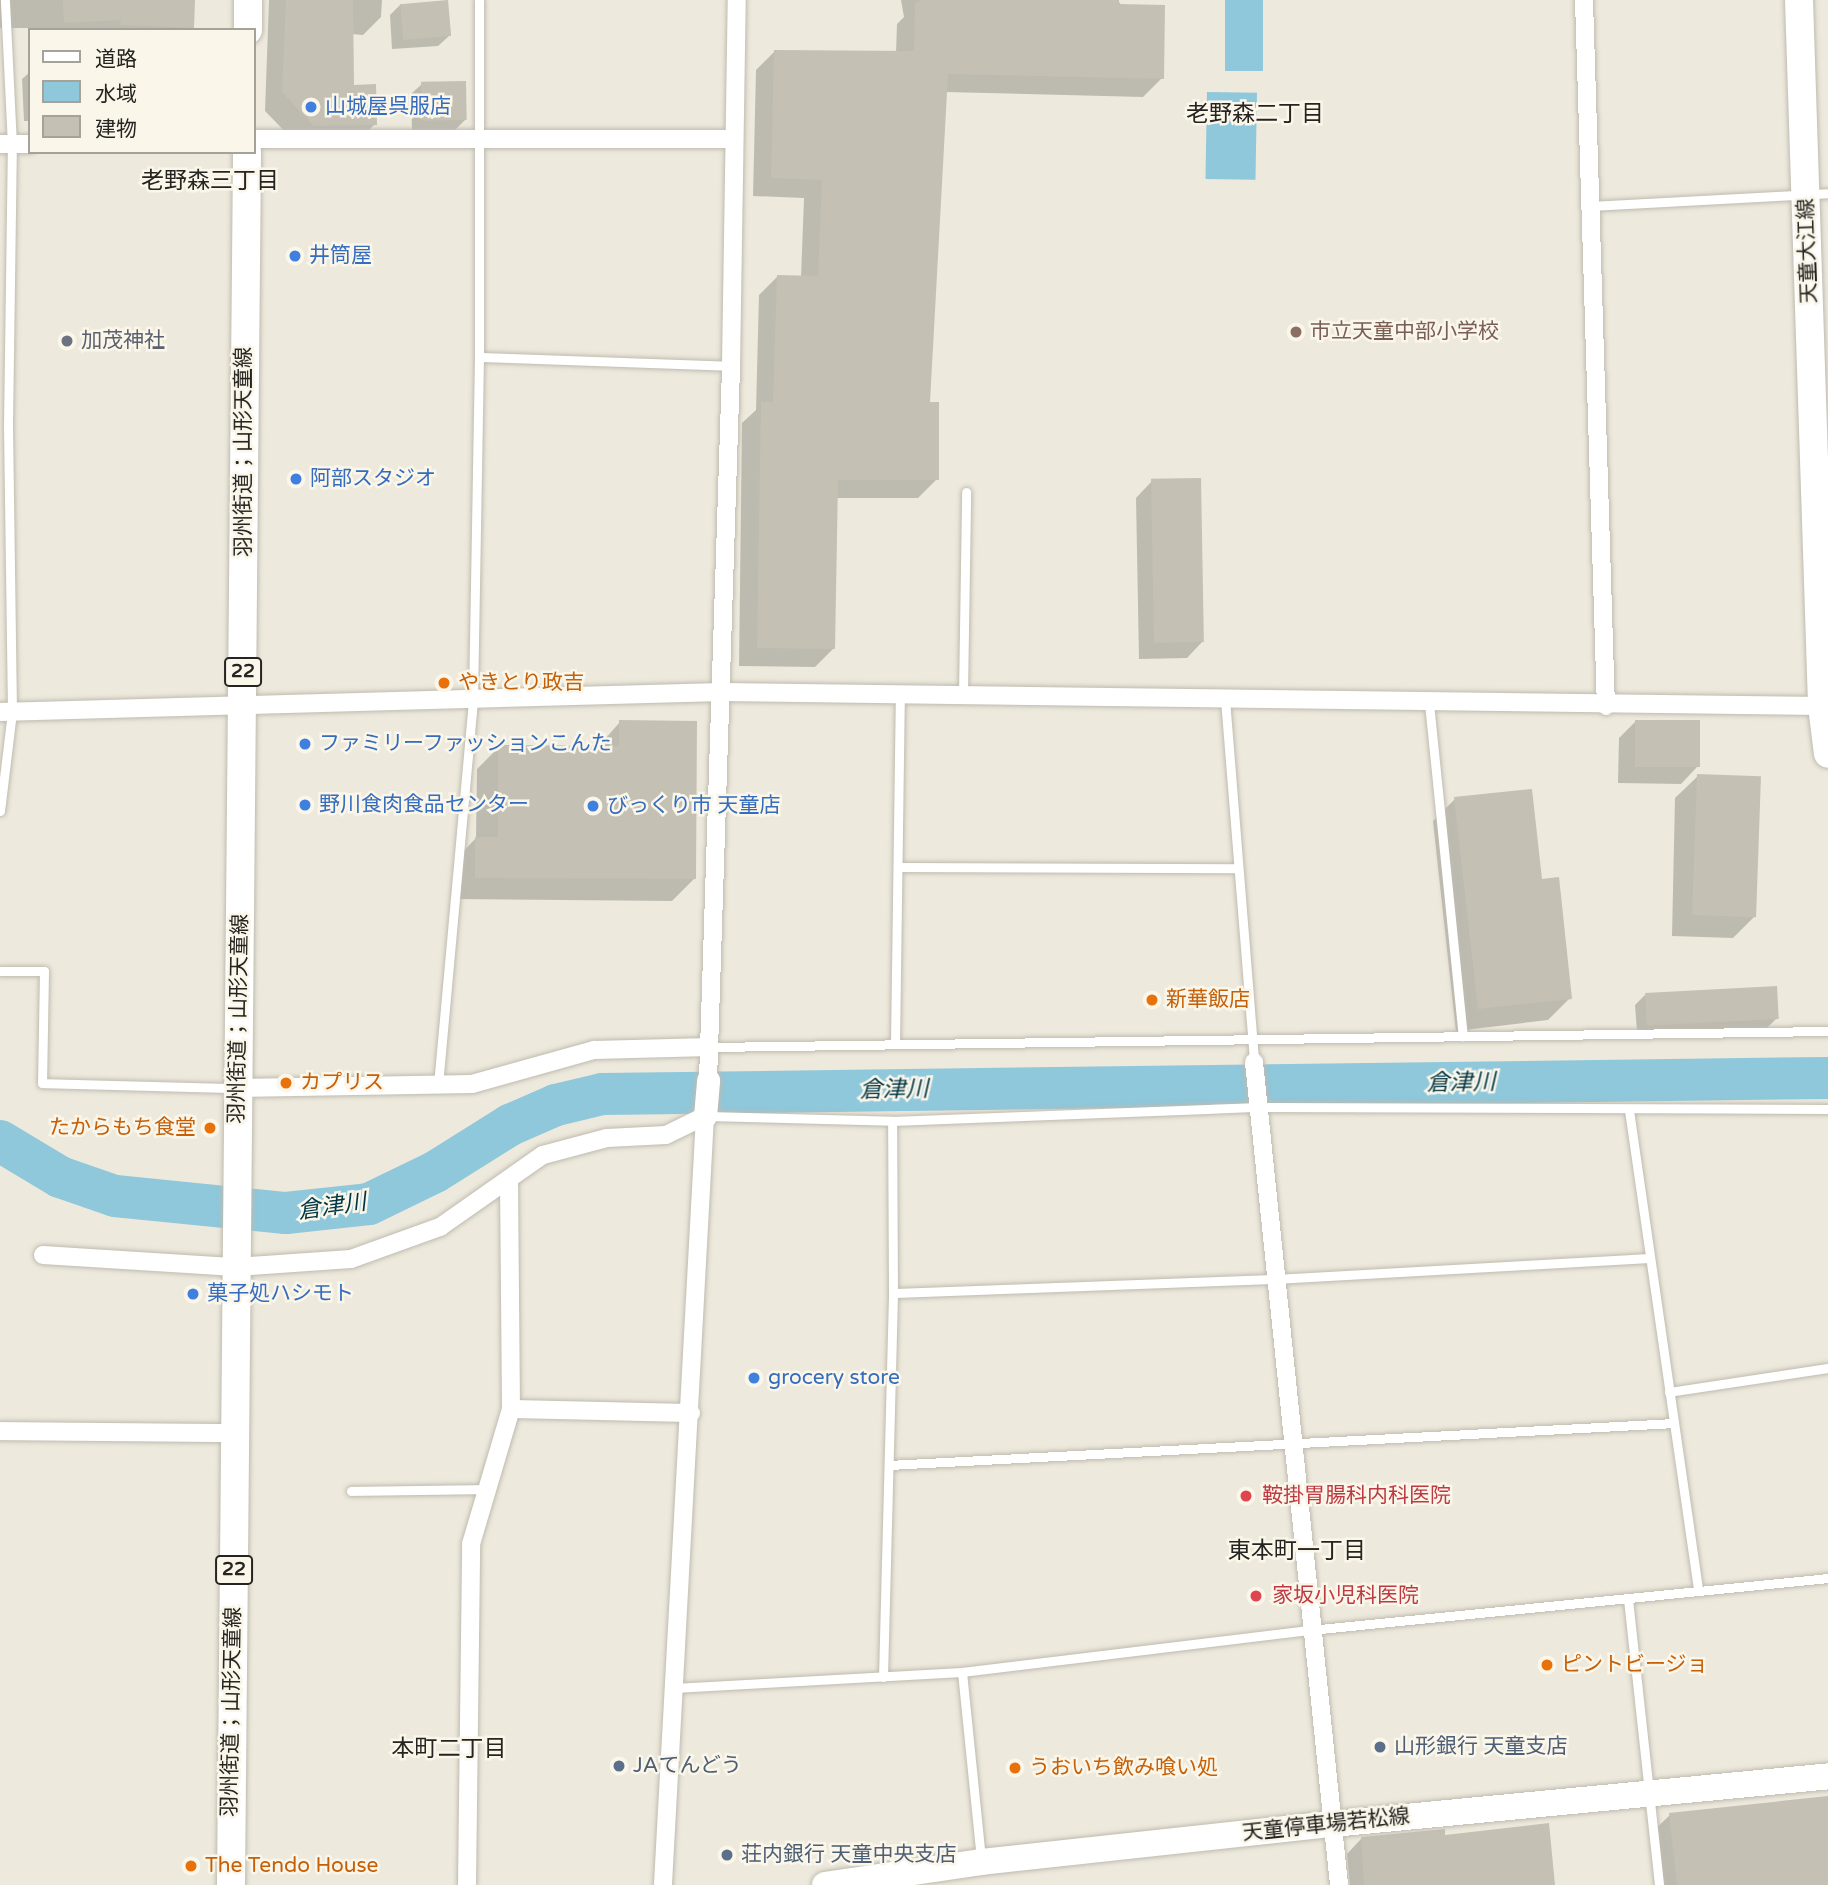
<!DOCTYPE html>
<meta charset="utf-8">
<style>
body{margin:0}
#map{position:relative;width:1828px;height:1885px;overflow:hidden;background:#ede9dc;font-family:"Varela Round","Noto Sans JP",sans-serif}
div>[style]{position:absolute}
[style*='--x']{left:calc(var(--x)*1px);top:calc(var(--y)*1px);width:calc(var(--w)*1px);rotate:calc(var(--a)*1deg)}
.water>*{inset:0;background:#8fc7db;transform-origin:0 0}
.shadow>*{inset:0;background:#0003;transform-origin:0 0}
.river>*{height:42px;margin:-21px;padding:0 21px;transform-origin:21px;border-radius:21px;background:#8fc7db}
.building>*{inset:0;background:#c4c0b4;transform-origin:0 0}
.roads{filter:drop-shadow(0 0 2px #bfbbaf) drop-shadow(0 0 2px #bfbbaf)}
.service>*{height:9px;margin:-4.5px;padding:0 4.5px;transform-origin:4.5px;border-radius:4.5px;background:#fff}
.minor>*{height:18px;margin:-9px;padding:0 9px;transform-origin:9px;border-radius:9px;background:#fff}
.tertiary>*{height:23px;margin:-11.5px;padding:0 11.5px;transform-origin:11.5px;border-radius:11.5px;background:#fff}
.secondary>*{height:26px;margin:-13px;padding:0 13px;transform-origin:13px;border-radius:13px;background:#fff}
.primary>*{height:28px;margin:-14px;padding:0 14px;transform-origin:14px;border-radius:14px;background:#fff}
.dots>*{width:19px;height:19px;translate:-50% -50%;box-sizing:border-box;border:4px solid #faf6ea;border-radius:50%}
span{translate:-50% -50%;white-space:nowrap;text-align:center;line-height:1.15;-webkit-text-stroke:5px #faf6ea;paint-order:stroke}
.shield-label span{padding:2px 5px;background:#faf6ea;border:2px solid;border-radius:5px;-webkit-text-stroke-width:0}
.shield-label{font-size:19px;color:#262420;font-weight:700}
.shop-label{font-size:21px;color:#366cbe}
.left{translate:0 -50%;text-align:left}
.street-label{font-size:21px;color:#262420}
.education-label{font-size:21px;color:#785e54}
.worship-label{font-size:21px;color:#5b616d}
.food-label{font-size:21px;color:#c56008}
.right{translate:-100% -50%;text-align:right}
.health-label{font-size:21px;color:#be3a42}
.service-label{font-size:21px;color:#4e5e75}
.neighbourhood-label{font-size:23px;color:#262420}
.water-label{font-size:23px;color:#003644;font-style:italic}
.legend{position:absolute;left:28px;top:28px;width:228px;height:126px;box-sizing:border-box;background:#faf6ea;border:2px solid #a5a299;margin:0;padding:9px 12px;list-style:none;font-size:21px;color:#262420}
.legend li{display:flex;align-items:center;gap:14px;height:35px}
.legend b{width:35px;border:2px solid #a5a299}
</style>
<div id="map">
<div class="water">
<i style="left:1225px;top:0;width:38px;height:71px"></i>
<i style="left:1207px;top:92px;width:50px;height:87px;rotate:1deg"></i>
</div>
<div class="shadow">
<i style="left:0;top:0;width:194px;height:28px"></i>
<i style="clip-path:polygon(269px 0,382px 0,381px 17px,363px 35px,352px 34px,352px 86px,375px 124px,357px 142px,296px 143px,265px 111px)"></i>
<i style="clip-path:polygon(901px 0,1118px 0,1162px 78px,1143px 97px,945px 92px,928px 404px,937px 479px,918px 498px,836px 498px,834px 648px,815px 667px,739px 666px,742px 423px,756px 410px,759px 295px,778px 276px,801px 277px,804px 198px,753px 196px,756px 70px,775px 51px,896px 52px,897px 24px,904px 17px)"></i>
<i style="clip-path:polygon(401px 4px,449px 36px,438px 46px,392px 49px,390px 15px)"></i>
<i style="clip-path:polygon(30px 72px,30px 121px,24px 121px,22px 79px)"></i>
<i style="clip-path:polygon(422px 84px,466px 119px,455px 130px,412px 131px,411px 94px)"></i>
<i style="clip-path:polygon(1152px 481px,1203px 641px,1187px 658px,1139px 659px,1136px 498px)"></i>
<i style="clip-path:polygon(620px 722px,695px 878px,672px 901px,453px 899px,454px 861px,476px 838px,477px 769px,499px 747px,598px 747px)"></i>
<i style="clip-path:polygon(1635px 722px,1697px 767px,1681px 784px,1618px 783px,1619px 738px)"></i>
<i style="clip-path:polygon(1698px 776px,1756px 915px,1733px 938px,1672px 936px,1675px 798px)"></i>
<i style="clip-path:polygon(1455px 799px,1540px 881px,1570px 998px,1548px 1020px,1456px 1031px,1433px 821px)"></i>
<i style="clip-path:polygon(1646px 994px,1777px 1018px,1766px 1029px,1637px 1032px,1635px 1005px)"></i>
<i style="clip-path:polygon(1828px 1798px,1828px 1885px,1657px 1885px,1651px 1833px,1670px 1815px)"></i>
<i style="clip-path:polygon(1361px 1839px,1554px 1885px,1350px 1885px,1347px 1854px)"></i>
</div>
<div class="river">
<i style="--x:0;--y:1141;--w:70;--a:31"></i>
<i style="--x:60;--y:1177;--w:58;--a:19.1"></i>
<i style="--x:115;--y:1196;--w:172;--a:5.7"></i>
<i style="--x:286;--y:1213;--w:83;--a:-6.2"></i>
<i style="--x:369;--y:1204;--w:73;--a:-25.9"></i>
<i style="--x:435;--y:1172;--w:89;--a:-32.1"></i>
<i style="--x:510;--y:1125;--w:50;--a:-23.5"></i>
<i style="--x:556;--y:1105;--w:47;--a:-13.4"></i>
<i style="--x:602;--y:1094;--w:1226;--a:-0.75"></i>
</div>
<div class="building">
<i style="clip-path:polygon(63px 0,195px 0,194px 28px,120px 25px,121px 20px,64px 23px)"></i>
<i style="clip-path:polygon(286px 0,353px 0,354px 85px,376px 84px,377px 125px,314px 126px,282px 92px)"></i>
<i style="left:448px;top:0;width:36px;height:48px;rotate:85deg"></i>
<i style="clip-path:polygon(922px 0,1119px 0,1119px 4px,1165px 5px,1164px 79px,948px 74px,930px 402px,939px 402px,939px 480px,838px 480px,835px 649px,757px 648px,761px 402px,773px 402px,777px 275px,818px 276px,822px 180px,771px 178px,774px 50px,914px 51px,915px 3px)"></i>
<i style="left:466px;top:81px;width:39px;height:45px;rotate:89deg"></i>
<i style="left:1201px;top:478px;width:164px;height:50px;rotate:89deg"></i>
<i style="clip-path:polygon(619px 720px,697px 721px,696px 879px,475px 878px,475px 837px,498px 837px,498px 745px,619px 746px)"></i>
<i style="left:1635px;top:720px;width:65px;height:47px"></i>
<i style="left:1697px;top:774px;width:64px;height:141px;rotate:2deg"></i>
<i style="clip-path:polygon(1532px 789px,1542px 879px,1559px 877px,1572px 999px,1478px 1009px,1454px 797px)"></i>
<i style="left:1777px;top:986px;width:33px;height:132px;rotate:87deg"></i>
<i style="clip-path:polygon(1828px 1796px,1828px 1885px,1677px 1885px,1669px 1813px)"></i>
<i style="clip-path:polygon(1549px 1823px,1555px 1885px,1364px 1885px,1361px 1837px,1445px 1829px,1445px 1835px)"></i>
</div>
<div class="roads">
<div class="service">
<i style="--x:1590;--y:206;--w:238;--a:-3.1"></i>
<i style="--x:479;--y:357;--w:252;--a:2"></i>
<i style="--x:963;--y:694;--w:202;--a:-89.1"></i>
<i style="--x:1225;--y:699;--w:364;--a:85.4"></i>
<i style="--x:1429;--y:703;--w:335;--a:84.2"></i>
<i style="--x:0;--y:811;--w:100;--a:-83.1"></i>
<i style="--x:12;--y:712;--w:287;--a:-90.8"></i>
<i style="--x:8;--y:425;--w:280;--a:-89.2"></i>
<i style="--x:12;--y:145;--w:145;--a:-92.8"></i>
<i style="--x:899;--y:867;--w:339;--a:0.2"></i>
<i style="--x:0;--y:971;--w:44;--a:0"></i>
<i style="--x:44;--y:971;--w:112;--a:91"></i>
<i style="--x:42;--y:1083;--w:192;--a:1.5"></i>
<i style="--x:895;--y:1044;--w:351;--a:-89.2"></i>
<i style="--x:710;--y:1047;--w:1118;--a:-0.82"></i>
<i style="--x:438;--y:1085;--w:387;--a:-84.8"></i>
<i style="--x:473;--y:700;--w:343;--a:-89"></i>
<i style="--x:479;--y:357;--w:357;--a:-90"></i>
<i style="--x:1629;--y:1110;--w:486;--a:81.8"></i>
<i style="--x:707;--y:1116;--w:185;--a:1.5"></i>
<i style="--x:892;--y:1121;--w:368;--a:-2.2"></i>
<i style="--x:1260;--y:1107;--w:568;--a:0.2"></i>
<i style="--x:893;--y:1293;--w:382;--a:-2.1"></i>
<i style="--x:1275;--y:1279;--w:375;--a:-3.2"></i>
<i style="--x:1669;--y:1392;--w:161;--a:-8.6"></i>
<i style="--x:889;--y:1465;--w:786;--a:-3.06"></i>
<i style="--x:351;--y:1491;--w:136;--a:-0.8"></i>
<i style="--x:1628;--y:1599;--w:288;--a:83.8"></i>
<i style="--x:962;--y:1672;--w:187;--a:84.2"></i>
<i style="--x:883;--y:1677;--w:384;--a:-88.5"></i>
<i style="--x:893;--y:1293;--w:172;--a:-90.3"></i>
<i style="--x:674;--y:1688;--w:288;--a:-3.2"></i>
<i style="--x:962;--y:1672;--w:351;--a:-6.9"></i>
<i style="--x:1310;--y:1630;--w:521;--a:-5.73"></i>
</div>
<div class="minor">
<i style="--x:1584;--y:0;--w:706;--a:88.22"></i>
<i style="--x:254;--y:139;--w:480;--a:0"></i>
<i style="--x:0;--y:144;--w:30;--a:0"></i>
<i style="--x:0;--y:712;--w:722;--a:-1.59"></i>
<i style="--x:722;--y:692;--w:1100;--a:0.73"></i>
<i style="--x:1254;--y:1062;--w:827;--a:84.1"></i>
<i style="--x:708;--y:1080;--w:714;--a:-88.15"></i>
<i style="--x:731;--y:366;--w:366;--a:-89.1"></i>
<i style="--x:237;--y:1088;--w:235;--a:-1"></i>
<i style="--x:472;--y:1084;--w:127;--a:-15.6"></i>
<i style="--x:594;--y:1050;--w:116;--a:-1.5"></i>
<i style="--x:43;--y:1255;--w:193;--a:3.6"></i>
<i style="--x:236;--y:1267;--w:115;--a:-4"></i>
<i style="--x:351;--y:1259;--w:95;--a:-19.8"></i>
<i style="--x:440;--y:1227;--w:126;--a:-35"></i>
<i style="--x:543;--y:1155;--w:66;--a:-14.9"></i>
<i style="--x:607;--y:1138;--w:59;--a:-2.9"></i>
<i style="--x:666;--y:1135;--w:43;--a:-26"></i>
<i style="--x:705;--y:1116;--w:770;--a:93.13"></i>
<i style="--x:511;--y:1409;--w:180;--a:1.3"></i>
<i style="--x:0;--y:1431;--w:236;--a:0.5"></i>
<i style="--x:467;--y:1885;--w:341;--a:-89.3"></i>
<i style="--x:471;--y:1544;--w:141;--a:-73.5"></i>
<i style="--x:511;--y:1409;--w:228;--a:-90.5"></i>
</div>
<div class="tertiary">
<i style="--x:705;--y:1116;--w:36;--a:-85"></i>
</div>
<div class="secondary">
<i style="--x:825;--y:1885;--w:158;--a:-8.4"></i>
<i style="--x:981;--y:1862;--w:354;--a:-6.2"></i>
<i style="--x:1333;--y:1824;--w:497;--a:-5.5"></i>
</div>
<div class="primary">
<i style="--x:1799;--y:0;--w:706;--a:88.13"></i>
<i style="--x:1822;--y:706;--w:48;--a:82.9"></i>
<i style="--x:248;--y:30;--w:30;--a:-90"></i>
<i style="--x:231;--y:1885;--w:1733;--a:-89.47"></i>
</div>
</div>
<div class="dots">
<i style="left:311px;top:107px;background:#3f7fe0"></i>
<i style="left:295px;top:256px;background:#3f7fe0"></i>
<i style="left:1296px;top:332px;background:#8d6e63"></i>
<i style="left:67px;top:341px;background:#6b7280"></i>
<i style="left:296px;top:479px;background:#3f7fe0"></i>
<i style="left:444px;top:683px;background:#e8710a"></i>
<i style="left:305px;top:744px;background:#3f7fe0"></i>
<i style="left:305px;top:805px;background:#3f7fe0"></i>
<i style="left:593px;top:806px;background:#3f7fe0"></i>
<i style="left:1152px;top:1000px;background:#e8710a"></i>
<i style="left:286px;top:1083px;background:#e8710a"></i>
<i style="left:210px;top:1128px;background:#e8710a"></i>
<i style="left:193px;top:1294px;background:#3f7fe0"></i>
<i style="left:754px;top:1378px;background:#3f7fe0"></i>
<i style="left:1246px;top:1496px;background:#e0444e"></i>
<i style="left:1256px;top:1596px;background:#e0444e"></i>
<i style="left:1547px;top:1665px;background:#e8710a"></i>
<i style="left:1380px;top:1747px;background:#5c6f8a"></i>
<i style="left:619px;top:1766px;background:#5c6f8a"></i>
<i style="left:1015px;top:1768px;background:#e8710a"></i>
<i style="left:727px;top:1855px;background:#5c6f8a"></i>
<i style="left:191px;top:1866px;background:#e8710a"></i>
</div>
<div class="shield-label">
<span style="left:243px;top:672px">22</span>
<span style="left:234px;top:1570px">22</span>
</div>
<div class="shop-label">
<span class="left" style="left:325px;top:107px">山城屋呉服店</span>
<span class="left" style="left:309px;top:256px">井筒屋</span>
<span class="left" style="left:310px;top:479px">阿部スタジオ</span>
<span class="left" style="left:319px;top:744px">ファミリーファッションこんた</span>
<span class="left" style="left:319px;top:805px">野川食肉食品センター</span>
<span class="left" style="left:607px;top:806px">びっくり市 天童店</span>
<span class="left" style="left:207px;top:1294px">菓子処ハシモト</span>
<span class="left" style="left:768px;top:1378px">grocery store</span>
</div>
<div class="street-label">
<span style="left:1808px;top:251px;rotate:-92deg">天童大江線</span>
<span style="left:244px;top:452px;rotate:-90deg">羽州街道；山形天童線</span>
<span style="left:239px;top:1019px;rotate:-89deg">羽州街道；山形天童線</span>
<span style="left:232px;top:1712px;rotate:-89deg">羽州街道；山形天童線</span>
<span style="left:1326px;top:1825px;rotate:-6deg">天童停車場若松線</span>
</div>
<div class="education-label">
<span class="left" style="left:1310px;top:332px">市立天童中部小学校</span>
</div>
<div class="worship-label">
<span class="left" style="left:81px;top:341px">加茂神社</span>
</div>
<div class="food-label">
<span class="left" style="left:458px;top:683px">やきとり政吉</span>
<span class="left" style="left:1166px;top:1000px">新華飯店</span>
<span class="left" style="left:300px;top:1083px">カプリス</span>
<span class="right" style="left:196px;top:1128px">たからもち食堂</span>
<span class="left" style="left:1561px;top:1665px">ピントビージョ</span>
<span class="left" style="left:1029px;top:1768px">うおいち飲み喰い処</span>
<span class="left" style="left:205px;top:1866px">The Tendo House</span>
</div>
<div class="health-label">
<span class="left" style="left:1262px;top:1496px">鞍掛胃腸科内科医院</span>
<span class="left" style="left:1272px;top:1596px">家坂小児科医院</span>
</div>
<div class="service-label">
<span class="left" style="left:1394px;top:1747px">山形銀行 天童支店</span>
<span class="left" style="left:633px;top:1766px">JAてんどう</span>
<span class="left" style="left:741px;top:1855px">荘内銀行 天童中央支店</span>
</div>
<div class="neighbourhood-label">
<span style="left:1255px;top:114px">老野森二丁目</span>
<span style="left:210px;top:181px">老野森三丁目</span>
<span style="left:1297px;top:1551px">東本町一丁目</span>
<span style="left:449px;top:1749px">本町二丁目</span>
</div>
<div class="water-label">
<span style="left:1461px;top:1083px;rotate:-1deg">倉津川</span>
<span style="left:894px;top:1090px;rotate:-1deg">倉津川</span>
<span style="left:332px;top:1207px;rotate:-8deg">倉津川</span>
</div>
<ul class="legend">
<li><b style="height:9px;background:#fff"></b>道路</li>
<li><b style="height:19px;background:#8fc7db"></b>水域</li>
<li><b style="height:19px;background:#c4c0b4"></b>建物</li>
</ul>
</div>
